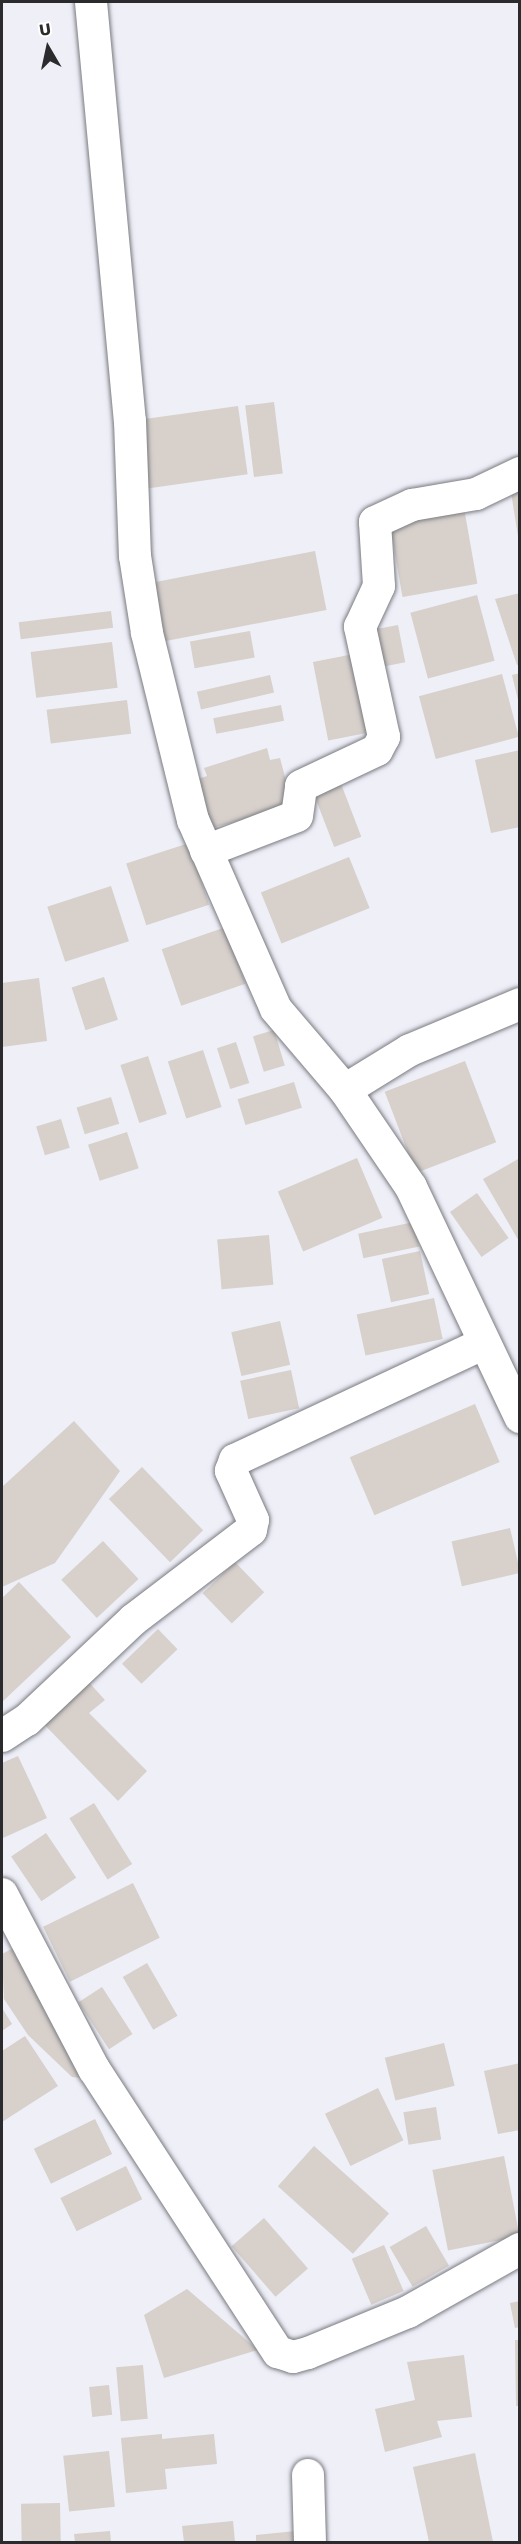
<!DOCTYPE html>
<style>
body{margin:0}
#map{position:relative;width:521px;height:2544px;overflow:hidden;background:#eeeff7;font-family:Rubik,sans-serif}
div>[style]{position:absolute}
[style*='--x']{left:calc(var(--x)*1px);top:calc(var(--y)*1px);width:calc(var(--w)*1px);rotate:calc(var(--a)*1deg)}
.building>*{inset:0;background:#d7d0cb;transform-origin:0 0}
.roads{filter:drop-shadow(0 0 2px #7a7b81) drop-shadow(0 0 2px #7a7b81)}
.minor>*{height:32px;margin:-16px;padding:0 16px;transform-origin:16px;border-radius:16px;background:#fff}
span{translate:-50% -50%;white-space:nowrap;text-align:center;line-height:1.15;-webkit-text-stroke:4.5px #fff;paint-order:stroke}
.frame{position:absolute;inset:0;border:3px solid #2b2b2e;pointer-events:none}
.north{position:absolute;left:18px;top:18px;width:60px;height:60px;-webkit-text-stroke:4px #fff;paint-order:stroke;rotate:351deg;font-size:16px;font-weight:700;line-height:24px;text-align:center;color:#2b2b2e}
.north::after{content:'';display:block;margin:auto;width:21px;height:27px;background:#2b2b2e;clip-path:polygon(50% 0,100% 100%,50% 72%,0 100%)}
</style>
<div id="map">
<div class="building">
<i style="left:274px;top:402px;width:72px;height:29px;rotate:83deg"></i>
<i style="left:238px;top:406px;width:69px;height:103px;rotate:82deg"></i>
<i style="clip-path:polygon(520px 485px,520px 536px,518px 536px,510px 486px)"></i>
<i style="left:464px;top:508px;width:77px;height:76px;rotate:80deg"></i>
<i style="left:315px;top:551px;width:60px;height:170px;rotate:79deg"></i>
<i style="clip-path:polygon(520px 593px,520px 664px,517px 665px,495px 599px)"></i>
<i style="left:477px;top:595px;width:68px;height:69px;rotate:75deg"></i>
<i style="left:111px;top:611px;width:17px;height:93px;rotate:83deg"></i>
<i style="left:398px;top:625px;width:38px;height:36px;rotate:79deg"></i>
<i style="left:250px;top:631px;width:27px;height:61px;rotate:80deg"></i>
<i style="left:112px;top:642px;width:46px;height:82px;rotate:83deg"></i>
<i style="left:364px;top:652px;width:80px;height:52px;rotate:79deg"></i>
<i style="clip-path:polygon(520px 673px,520px 704px,519px 704px,512px 675px)"></i>
<i style="left:502px;top:674px;width:65px;height:86px;rotate:75deg"></i>
<i style="left:270px;top:675px;width:18px;height:75px;rotate:77deg"></i>
<i style="left:127px;top:700px;width:34px;height:81px;rotate:83deg"></i>
<i style="left:281px;top:705px;width:16px;height:69px;rotate:79deg"></i>
<i style="clip-path:polygon(267px 748px,270px 760px,280px 758px,293px 807px,211px 828px,198px 779px,207px 776px,204px 768px)"></i>
<i style="clip-path:polygon(520px 750px,520px 827px,491px 833px,475px 760px)"></i>
<i style="left:338px;top:776px;width:65px;height:29px;rotate:69deg"></i>
<i style="left:189px;top:843px;width:65px;height:66px;rotate:72deg"></i>
<i style="left:349px;top:857px;width:55px;height:95px;rotate:68deg"></i>
<i style="left:111px;top:886px;width:58px;height:67px;rotate:72deg"></i>
<i style="left:226px;top:927px;width:60px;height:68px;rotate:71deg"></i>
<i style="left:104px;top:977px;width:45px;height:34px;rotate:72deg"></i>
<i style="clip-path:polygon(39px 978px,47px 1041px,2px 1047px,2px 983px)"></i>
<i style="left:274px;top:1030px;width:37px;height:22px;rotate:73deg"></i>
<i style="left:236px;top:1042px;width:43px;height:20px;rotate:72deg"></i>
<i style="left:203px;top:1050px;width:60px;height:37px;rotate:72deg"></i>
<i style="left:148px;top:1056px;width:61px;height:29px;rotate:72deg"></i>
<i style="left:465px;top:1061px;width:87px;height:86px;rotate:69deg"></i>
<i style="left:294px;top:1082px;width:27px;height:59px;rotate:73deg"></i>
<i style="left:111px;top:1097px;width:28px;height:36px;rotate:73deg"></i>
<i style="left:61px;top:1119px;width:30px;height:26px;rotate:73deg"></i>
<i style="left:127px;top:1132px;width:38px;height:41px;rotate:72deg"></i>
<i style="left:357px;top:1158px;width:65px;height:86px;rotate:67deg"></i>
<i style="clip-path:polygon(520px 1158px,520px 1243px,483px 1179px)"></i>
<i style="left:477px;top:1193px;width:55px;height:33px;rotate:55deg"></i>
<i style="left:414px;top:1222px;width:25px;height:57px;rotate:78deg"></i>
<i style="left:269px;top:1235px;width:50px;height:52px;rotate:85deg"></i>
<i style="left:420px;top:1251px;width:44px;height:39px;rotate:78deg"></i>
<i style="left:434px;top:1298px;width:42px;height:79px;rotate:78deg"></i>
<i style="left:280px;top:1321px;width:45px;height:50px;rotate:77deg"></i>
<i style="left:291px;top:1370px;width:39px;height:52px;rotate:78deg"></i>
<i style="left:475px;top:1404px;width:63px;height:136px;rotate:67deg"></i>
<i style="clip-path:polygon(74px 1421px,120px 1471px,55px 1563px,2px 1587px,2px 1487px)"></i>
<i style="left:142px;top:1467px;width:88px;height:46px;rotate:46deg"></i>
<i style="left:510px;top:1528px;width:46px;height:60px;rotate:77deg"></i>
<i style="left:103px;top:1541px;width:52px;height:57px;rotate:47deg"></i>
<i style="left:235px;top:1562px;width:42px;height:45px;rotate:46deg"></i>
<i style="clip-path:polygon(19px 1582px,71px 1637px,2px 1702px,2px 1598px)"></i>
<i style="left:158px;top:1629px;width:28px;height:50px;rotate:46deg"></i>
<i style="clip-path:polygon(85px 1678px,105px 1700px,89px 1713px,147px 1771px,118px 1801px,40px 1720px)"></i>
<i style="clip-path:polygon(18px 1756px,47px 1818px,3px 1838px,2px 1763px)"></i>
<i style="left:94px;top:1803px;width:72px;height:29px;rotate:58deg"></i>
<i style="left:46px;top:1833px;width:54px;height:42px;rotate:56deg"></i>
<i style="left:133px;top:1883px;width:61px;height:100px;rotate:64deg"></i>
<i style="clip-path:polygon(23px 1943px,93px 2079px,72px 2077px,28px 2035px,4px 1999px,2px 1954px)"></i>
<i style="left:147px;top:1963px;width:61px;height:28px;rotate:60deg"></i>
<i style="left:102px;top:1987px;width:56px;height:28px;rotate:57deg"></i>
<i style="clip-path:polygon(2px 2008px,12px 2024px,2px 2031px)"></i>
<i style="clip-path:polygon(25px 2036px,58px 2086px,2px 2122px,2px 2051px)"></i>
<i style="left:444px;top:2043px;width:44px;height:61px;rotate:76deg"></i>
<i style="clip-path:polygon(520px 2063px,520px 2130px,498px 2134px,484px 2071px)"></i>
<i style="left:378px;top:2088px;width:58px;height:59px;rotate:64deg"></i>
<i style="left:436px;top:2107px;width:33px;height:33px;rotate:81deg"></i>
<i style="left:95px;top:2119px;width:39px;height:68px;rotate:64deg"></i>
<i style="left:314px;top:2146px;width:101px;height:54px;rotate:42deg"></i>
<i style="left:504px;top:2156px;width:82px;height:73px;rotate:79deg"></i>
<i style="left:126px;top:2166px;width:37px;height:73px;rotate:64deg"></i>
<i style="left:264px;top:2218px;width:67px;height:43px;rotate:49deg"></i>
<i style="left:426px;top:2226px;width:46px;height:42px;rotate:60deg"></i>
<i style="left:384px;top:2245px;width:50px;height:35px;rotate:67deg"></i>
<i style="clip-path:polygon(187px 2289px,258px 2350px,164px 2378px,144px 2315px)"></i>
<i style="clip-path:polygon(520px 2301px,520px 2327px,515px 2328px,510px 2303px)"></i>
<i style="clip-path:polygon(515px 2340px,520px 2340px,520px 2406px,516px 2406px)"></i>
<i style="clip-path:polygon(464px 2355px,472px 2417px,437px 2421px,442px 2437px,385px 2452px,375px 2409px,415px 2400px,407px 2362px)"></i>
<i style="left:143px;top:2365px;width:54px;height:27px;rotate:85deg"></i>
<i style="left:109px;top:2385px;width:30px;height:20px;rotate:84deg"></i>
<i style="clip-path:polygon(162px 2434px,162px 2439px,214px 2434px,217px 2464px,165px 2469px,167px 2489px,126px 2493px,121px 2438px)"></i>
<i style="left:109px;top:2451px;width:56px;height:46px;rotate:84deg"></i>
<i style="clip-path:polygon(475px 2453px,493px 2542px,429px 2542px,413px 2467px)"></i>
<i style="left:60px;top:2503px;width:39px;height:39px;rotate:89deg"></i>
<i style="clip-path:polygon(233px 2521px,235px 2542px,184px 2542px,182px 2526px)"></i>
<i style="clip-path:polygon(110px 2531px,111px 2542px,75px 2542px,74px 2534px)"></i>
<i style="clip-path:polygon(296px 2531px,298px 2542px,256px 2542px,256px 2535px)"></i>
</div>
<div class="roads">
<div class="minor">
<i style="--x:91;--y:2;--w:421;--a:84.7"></i>
<i style="--x:130;--y:421;--w:135;--a:87.9"></i>
<i style="--x:135;--y:556;--w:78;--a:81.1"></i>
<i style="--x:147;--y:633;--w:193;--a:76.2"></i>
<i style="--x:193;--y:820;--w:206;--a:66.3"></i>
<i style="--x:276;--y:1009;--w:106;--a:49.6"></i>
<i style="--x:345;--y:1090;--w:117;--a:55.8"></i>
<i style="--x:411;--y:1187;--w:255;--a:64.6"></i>
<i style="--x:206;--y:851;--w:97;--a:-21"></i>
<i style="--x:297;--y:816;--w:30;--a:-82"></i>
<i style="--x:301;--y:786;--w:84;--a:-25.3"></i>
<i style="--x:377;--y:750;--w:15;--a:-62"></i>
<i style="--x:384;--y:737;--w:113;--a:-102.3"></i>
<i style="--x:360;--y:627;--w:45;--a:-65.1"></i>
<i style="--x:379;--y:586;--w:64;--a:-93.6"></i>
<i style="--x:375;--y:522;--w:41;--a:-24.7"></i>
<i style="--x:412;--y:505;--w:65;--a:-9.8"></i>
<i style="--x:476;--y:494;--w:49;--a:-25.5"></i>
<i style="--x:345;--y:1090;--w:76;--a:-31.6"></i>
<i style="--x:410;--y:1050;--w:119;--a:-22.7"></i>
<i style="--x:2;--y:1736;--w:30;--a:-33"></i>
<i style="--x:27;--y:1720;--w:146;--a:-43.3"></i>
<i style="--x:133;--y:1620;--w:148;--a:-37.3"></i>
<i style="--x:251;--y:1530;--w:10;--a:-79"></i>
<i style="--x:253;--y:1520;--w:54;--a:-114.2"></i>
<i style="--x:231;--y:1471;--w:12;--a:-70"></i>
<i style="--x:235;--y:1460;--w:272;--a:-25.1"></i>
<i style="--x:2;--y:1894;--w:198;--a:62.3"></i>
<i style="--x:94;--y:2069;--w:338;--a:57"></i>
<i style="--x:278;--y:2352;--w:16;--a:18"></i>
<i style="--x:293;--y:2357;--w:16;--a:-15"></i>
<i style="--x:308;--y:2353;--w:108;--a:-22.3"></i>
<i style="--x:408;--y:2312;--w:129;--a:-29.4"></i>
<i style="--x:308;--y:2475;--w:67;--a:88.3"></i>
</div>
</div>
<div class="frame"></div>
<div class="north">U</div>
</div>
